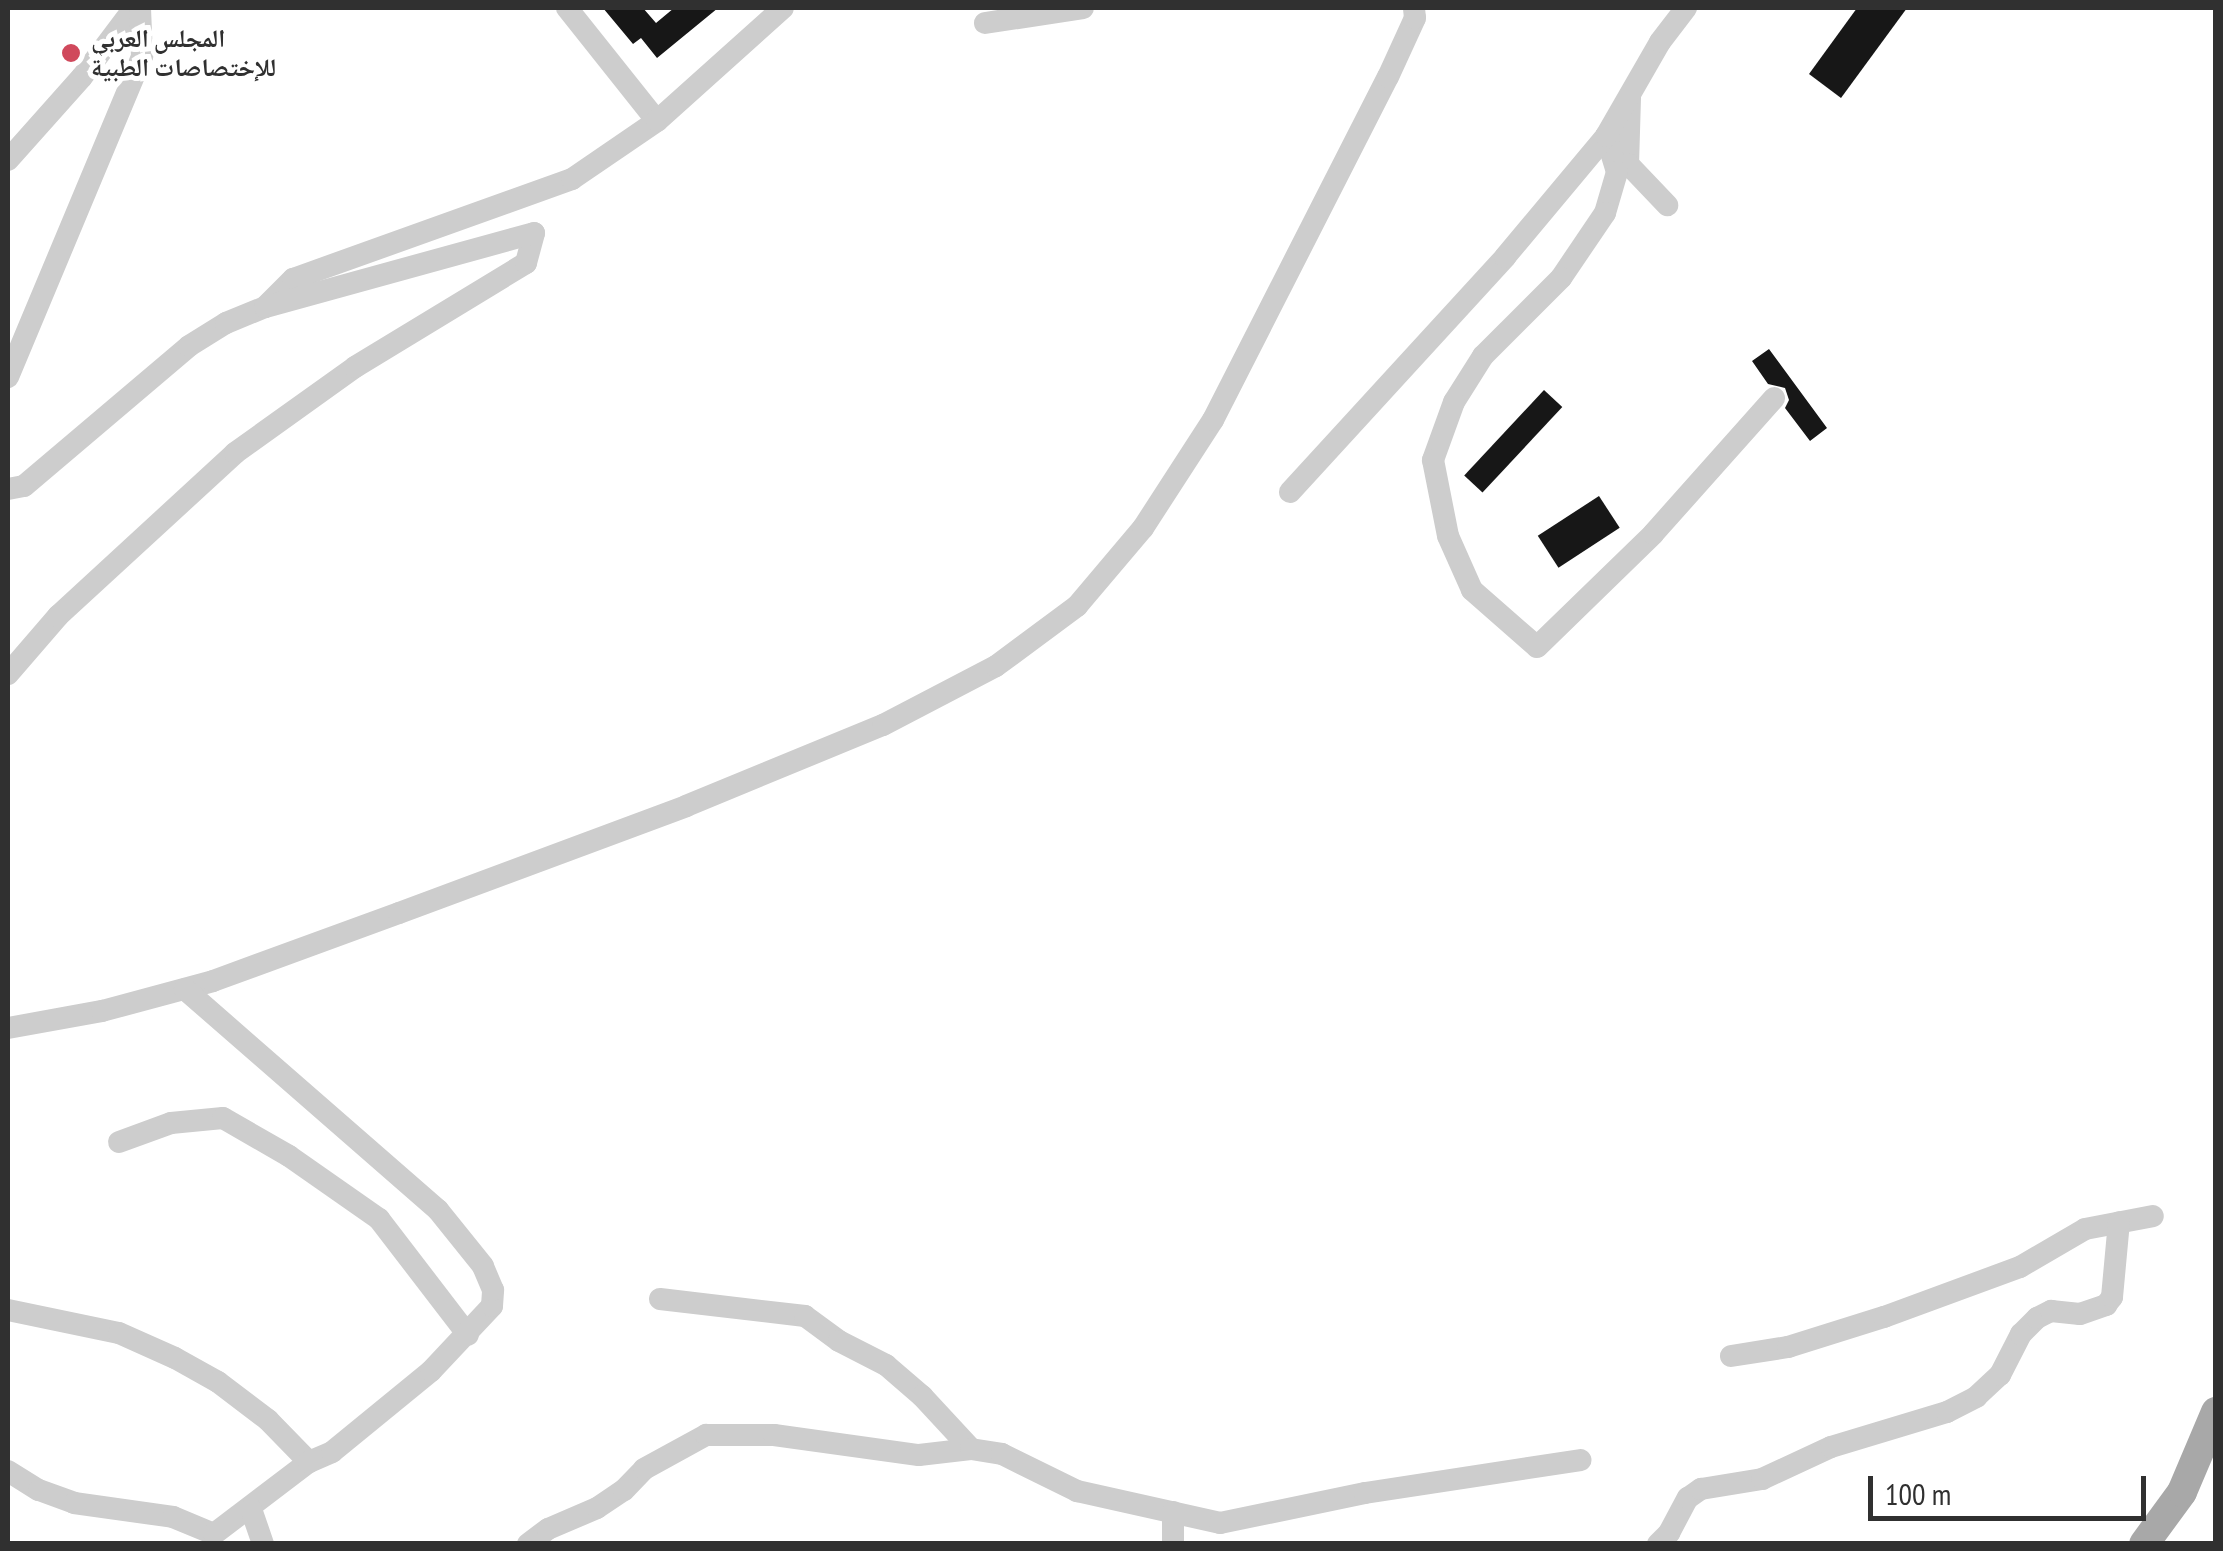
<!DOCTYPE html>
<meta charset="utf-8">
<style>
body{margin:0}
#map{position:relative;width:2223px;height:1551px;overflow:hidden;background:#fff;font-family:"PT Sans Narrow","Noto Naskh Arabic",sans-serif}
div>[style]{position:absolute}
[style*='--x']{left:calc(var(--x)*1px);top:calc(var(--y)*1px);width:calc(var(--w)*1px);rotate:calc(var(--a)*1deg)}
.building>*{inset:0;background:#171717;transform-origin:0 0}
.minor>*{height:22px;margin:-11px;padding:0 11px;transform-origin:11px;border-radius:11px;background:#cdcdcd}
.major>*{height:30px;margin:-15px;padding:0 15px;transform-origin:15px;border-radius:15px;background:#a8a8a8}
.dots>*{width:28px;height:28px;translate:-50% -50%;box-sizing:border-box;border:5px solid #fff;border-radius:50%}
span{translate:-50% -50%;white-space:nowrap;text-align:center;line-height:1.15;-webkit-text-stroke:10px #fff;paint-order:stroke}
.poi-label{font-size:25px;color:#303030;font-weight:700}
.left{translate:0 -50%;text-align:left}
.frame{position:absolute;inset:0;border:10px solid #303030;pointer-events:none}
.scale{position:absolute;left:1868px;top:1476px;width:278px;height:45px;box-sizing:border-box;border:5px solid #303030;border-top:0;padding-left:12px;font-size:30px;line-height:35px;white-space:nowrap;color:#303030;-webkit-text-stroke:8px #fff;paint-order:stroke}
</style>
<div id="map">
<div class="building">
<i style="clip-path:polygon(603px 8px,643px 8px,656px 23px,674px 8px,718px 8px,657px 58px,641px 38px,633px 44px)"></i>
<i style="clip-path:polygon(1857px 8px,1907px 8px,1841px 98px,1809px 74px)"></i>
<i style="clip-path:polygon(1769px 349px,1827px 428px,1810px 441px,1785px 408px,1789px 400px,1785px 388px,1768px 384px,1752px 361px)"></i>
<i style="left:1544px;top:390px;width:25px;height:117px;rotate:43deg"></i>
<i style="left:1599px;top:496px;width:38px;height:73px;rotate:57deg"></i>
</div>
<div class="minor">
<i style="--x:567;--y:8;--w:144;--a:51.5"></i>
<i style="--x:985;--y:23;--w:99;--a:-8.7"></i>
<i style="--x:1630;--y:98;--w:66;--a:91.7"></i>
<i style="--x:1628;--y:164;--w:57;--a:46.4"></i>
<i style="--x:1606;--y:136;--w:38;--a:73"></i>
<i style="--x:1617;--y:172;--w:43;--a:106.3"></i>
<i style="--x:1605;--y:213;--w:78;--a:124.1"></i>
<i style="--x:1561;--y:278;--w:110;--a:135"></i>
<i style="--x:1483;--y:356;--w:54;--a:122.2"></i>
<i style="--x:1454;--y:402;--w:62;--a:109.9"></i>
<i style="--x:1433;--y:460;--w:77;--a:78.8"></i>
<i style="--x:1448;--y:536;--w:59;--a:66"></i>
<i style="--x:1472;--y:590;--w:86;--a:41.2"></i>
<i style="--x:1537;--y:647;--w:162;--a:-44.2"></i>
<i style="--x:1653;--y:534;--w:182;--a:-48.3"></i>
<i style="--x:8;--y:160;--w:111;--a:-48.3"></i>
<i style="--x:82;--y:77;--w:86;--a:-53"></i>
<i style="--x:8;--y:377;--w:348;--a:-67.3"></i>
<i style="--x:142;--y:56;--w:48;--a:-92.4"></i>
<i style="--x:8;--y:489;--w:16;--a:-11"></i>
<i style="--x:24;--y:486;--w:216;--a:-40.3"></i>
<i style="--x:189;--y:346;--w:44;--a:-31.9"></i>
<i style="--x:226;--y:323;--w:42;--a:-22.3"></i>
<i style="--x:265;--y:307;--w:40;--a:-45"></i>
<i style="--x:293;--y:279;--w:296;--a:-19.7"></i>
<i style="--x:572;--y:179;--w:103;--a:-34.3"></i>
<i style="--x:657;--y:121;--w:169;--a:-41.9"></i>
<i style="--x:1290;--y:492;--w:319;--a:-47.5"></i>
<i style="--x:1505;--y:257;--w:158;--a:-50.1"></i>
<i style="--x:1606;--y:136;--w:108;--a:-60.1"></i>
<i style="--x:1660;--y:42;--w:43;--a:-52.6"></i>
<i style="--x:8;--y:674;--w:77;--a:-49.2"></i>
<i style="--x:58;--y:616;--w:241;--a:-42.6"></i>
<i style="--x:235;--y:453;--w:148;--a:-35.6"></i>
<i style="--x:355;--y:367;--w:200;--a:-31.3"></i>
<i style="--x:526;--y:263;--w:31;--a:-75"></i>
<i style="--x:534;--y:233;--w:279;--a:164.6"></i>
<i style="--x:8;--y:1028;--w:96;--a:-10.3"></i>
<i style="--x:102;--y:1011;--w:115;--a:-15.1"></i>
<i style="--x:213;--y:981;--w:198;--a:-20.1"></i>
<i style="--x:399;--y:913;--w:306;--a:-20.4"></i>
<i style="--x:686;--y:806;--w:213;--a:-22.4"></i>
<i style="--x:883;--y:725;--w:127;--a:-27.6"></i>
<i style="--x:996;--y:666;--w:101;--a:-36.5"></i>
<i style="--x:1077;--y:606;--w:102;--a:-49.8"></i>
<i style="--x:1143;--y:528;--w:129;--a:-57.1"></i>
<i style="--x:1213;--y:420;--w:385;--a:-63"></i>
<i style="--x:1388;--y:77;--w:65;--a:-65.4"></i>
<i style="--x:1415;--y:18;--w:10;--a:-96"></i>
<i style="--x:119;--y:1142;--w:55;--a:-20.1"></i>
<i style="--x:171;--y:1123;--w:52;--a:-5.5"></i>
<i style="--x:223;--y:1118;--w:76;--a:29.9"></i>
<i style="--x:289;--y:1156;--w:110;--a:35"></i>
<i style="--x:379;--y:1219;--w:146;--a:52.5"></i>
<i style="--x:660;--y:1299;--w:146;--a:6.7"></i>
<i style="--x:805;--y:1316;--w:42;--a:36.3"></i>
<i style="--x:839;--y:1341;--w:53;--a:27.1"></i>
<i style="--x:886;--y:1365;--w:48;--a:40.7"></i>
<i style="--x:922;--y:1396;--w:72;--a:47.2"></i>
<i style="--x:8;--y:1310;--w:113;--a:11.7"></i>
<i style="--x:119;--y:1333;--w:61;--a:24.1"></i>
<i style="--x:175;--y:1358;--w:49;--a:29.2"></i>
<i style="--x:218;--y:1382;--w:63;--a:37.2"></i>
<i style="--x:268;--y:1420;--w:59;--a:45.7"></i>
<i style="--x:1731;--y:1356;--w:58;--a:-9"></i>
<i style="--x:1788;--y:1347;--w:101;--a:-17.4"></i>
<i style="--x:1884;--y:1317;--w:145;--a:-20.2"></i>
<i style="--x:2020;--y:1267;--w:75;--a:-30.3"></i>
<i style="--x:2085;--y:1229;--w:69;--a:-10.8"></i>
<i style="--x:8;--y:1471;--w:36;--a:32"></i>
<i style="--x:39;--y:1490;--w:37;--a:20"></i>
<i style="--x:74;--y:1503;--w:100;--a:8"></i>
<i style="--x:173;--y:1517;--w:44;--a:22.5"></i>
<i style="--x:214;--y:1534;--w:119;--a:-37.2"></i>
<i style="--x:309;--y:1462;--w:25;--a:-23"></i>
<i style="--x:332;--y:1452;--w:128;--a:-39.3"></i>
<i style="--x:431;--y:1371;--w:89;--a:-46.8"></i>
<i style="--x:492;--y:1306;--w:16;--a:-86"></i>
<i style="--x:493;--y:1290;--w:26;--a:-113"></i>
<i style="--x:483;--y:1266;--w:72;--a:-128.8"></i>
<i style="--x:438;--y:1210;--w:336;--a:-138.9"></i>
<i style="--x:251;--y:1509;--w:37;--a:71"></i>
<i style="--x:528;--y:1544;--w:25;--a:-37"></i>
<i style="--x:548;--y:1529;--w:53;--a:-23.2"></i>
<i style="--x:597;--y:1508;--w:32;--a:-34"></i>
<i style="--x:624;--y:1490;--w:29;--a:-46"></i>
<i style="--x:644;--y:1469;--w:71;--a:-28.7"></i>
<i style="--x:706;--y:1435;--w:68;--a:0"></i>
<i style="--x:774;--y:1435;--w:146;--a:7.9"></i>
<i style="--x:919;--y:1455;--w:52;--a:-6.6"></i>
<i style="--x:971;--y:1449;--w:31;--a:9"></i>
<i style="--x:1002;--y:1454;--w:84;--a:26.3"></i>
<i style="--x:1077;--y:1491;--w:147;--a:12.6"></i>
<i style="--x:1220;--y:1523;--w:148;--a:-11.7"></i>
<i style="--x:1365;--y:1493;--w:218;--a:-8.7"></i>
<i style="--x:1173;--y:1544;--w:32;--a:-90"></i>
<i style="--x:1658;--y:1544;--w:16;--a:-45"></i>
<i style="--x:1669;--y:1533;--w:40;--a:-62"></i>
<i style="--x:1688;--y:1498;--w:16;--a:-35"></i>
<i style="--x:1701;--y:1489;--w:62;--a:-9.3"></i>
<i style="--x:1762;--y:1479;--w:76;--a:-24.9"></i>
<i style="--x:1831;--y:1447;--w:121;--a:-16.8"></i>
<i style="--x:1947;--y:1412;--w:33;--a:-27"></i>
<i style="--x:1976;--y:1397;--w:33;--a:-43"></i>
<i style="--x:2000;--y:1375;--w:46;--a:-62.9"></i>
<i style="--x:2021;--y:1334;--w:23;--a:-45"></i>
<i style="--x:2037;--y:1318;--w:16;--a:-27"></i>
<i style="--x:2051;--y:1311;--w:29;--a:6"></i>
<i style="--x:2080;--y:1314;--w:28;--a:-19"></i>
<i style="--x:2106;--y:1305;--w:10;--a:-53"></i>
<i style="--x:2112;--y:1297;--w:75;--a:-84.7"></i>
</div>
<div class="major">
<i style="--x:2144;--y:1544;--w:64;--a:-53.8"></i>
<i style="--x:2182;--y:1492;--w:87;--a:-67"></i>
</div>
<div class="dots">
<i style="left:71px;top:53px;background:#d0495c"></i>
</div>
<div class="poi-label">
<span class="left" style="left:91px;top:53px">المجلس العربي<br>للإختصاصات الطبية</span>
</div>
<div class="frame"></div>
<div class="scale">100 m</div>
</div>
